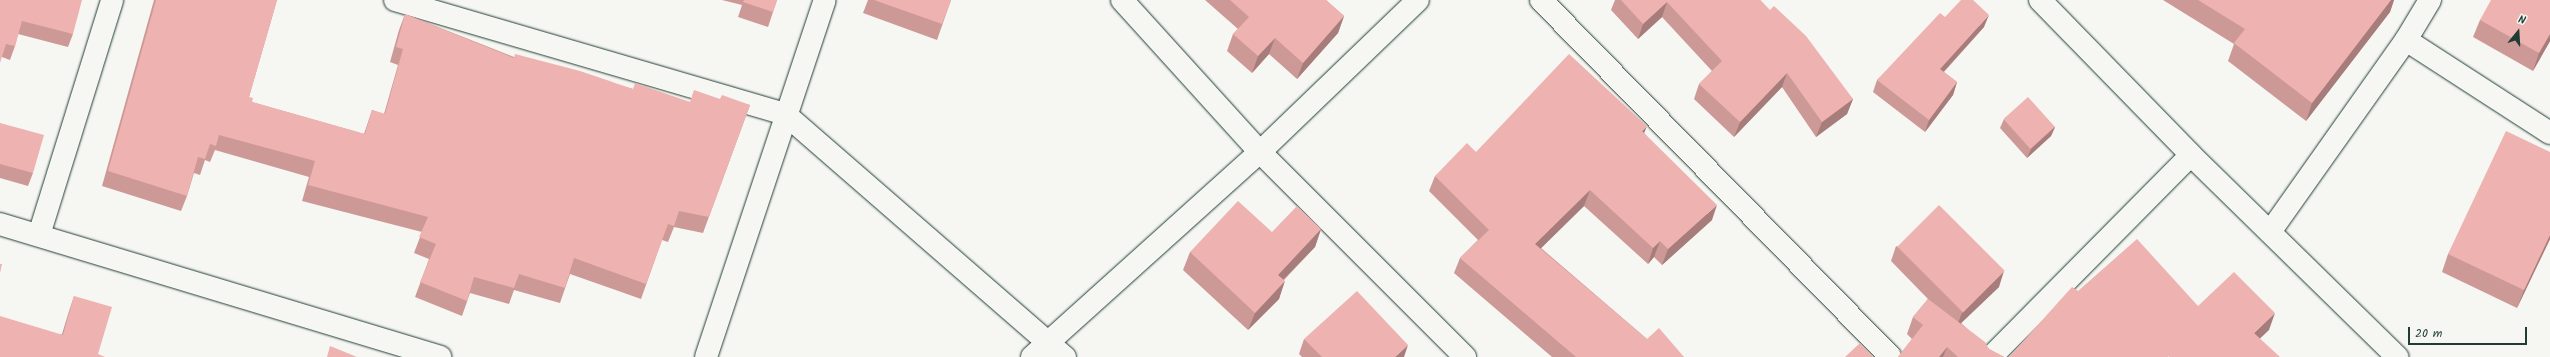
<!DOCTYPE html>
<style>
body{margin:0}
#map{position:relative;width:2550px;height:357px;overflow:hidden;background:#f6f6f2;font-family:Kalam,sans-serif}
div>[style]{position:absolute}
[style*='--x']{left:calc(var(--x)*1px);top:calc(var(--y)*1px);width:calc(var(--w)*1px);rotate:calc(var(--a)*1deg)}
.roads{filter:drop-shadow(0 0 1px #1f3d34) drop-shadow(0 0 1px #1f3d34)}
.street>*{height:22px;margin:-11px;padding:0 11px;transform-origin:11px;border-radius:11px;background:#f6f6f2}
.secondary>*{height:22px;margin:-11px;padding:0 11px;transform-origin:11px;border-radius:11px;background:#f6f6f2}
.wall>*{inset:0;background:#cd9997}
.shaded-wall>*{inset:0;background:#a77d7b}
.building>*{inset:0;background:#eeb2b0;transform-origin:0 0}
span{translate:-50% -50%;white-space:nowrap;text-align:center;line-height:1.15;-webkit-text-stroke:3px #f6f6f2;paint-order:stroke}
.north{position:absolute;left:2498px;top:12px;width:40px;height:40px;-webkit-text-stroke:3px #f6f6f2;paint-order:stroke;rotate:18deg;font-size:11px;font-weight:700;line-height:16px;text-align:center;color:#1f3d34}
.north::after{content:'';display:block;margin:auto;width:14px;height:18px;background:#1f3d34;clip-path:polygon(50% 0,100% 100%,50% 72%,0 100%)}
.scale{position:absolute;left:2408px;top:327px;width:119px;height:18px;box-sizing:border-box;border:2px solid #1f3d34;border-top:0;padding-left:5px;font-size:12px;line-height:14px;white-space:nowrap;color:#1f3d34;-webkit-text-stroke:3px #f6f6f2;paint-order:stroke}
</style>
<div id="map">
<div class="roads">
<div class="street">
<i style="--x:395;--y:0;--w:406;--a:16.3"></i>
<i style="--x:785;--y:114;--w:371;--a:41"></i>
<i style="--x:1122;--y:0;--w:205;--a:47.8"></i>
<i style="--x:1260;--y:152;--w:290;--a:45"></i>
<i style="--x:1541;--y:0;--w:499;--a:45.6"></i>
<i style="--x:2406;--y:40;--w:171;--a:32.9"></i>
<i style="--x:0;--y:224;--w:460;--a:16.8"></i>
<i style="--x:2270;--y:232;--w:235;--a:-54.7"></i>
<i style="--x:2406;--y:40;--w:47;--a:-59"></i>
<i style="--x:39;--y:235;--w:246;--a:-72.7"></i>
<i style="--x:706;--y:357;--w:376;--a:-71.6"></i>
<i style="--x:1032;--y:357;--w:307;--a:-42"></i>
<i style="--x:1260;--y:152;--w:219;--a:-43.9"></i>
<i style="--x:1991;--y:357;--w:284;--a:-45.3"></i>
</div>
<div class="secondary">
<i style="--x:2040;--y:0;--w:216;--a:45.7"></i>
<i style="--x:2191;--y:155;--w:289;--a:44.4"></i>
</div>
</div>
<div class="wall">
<i style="clip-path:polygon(0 0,73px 34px,68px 47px,18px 34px,15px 46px,10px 60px,2px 57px)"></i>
<i style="clip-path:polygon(154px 0,277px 0,249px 97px,252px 102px,364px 134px,372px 110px,384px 114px,398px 65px,390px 62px,399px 30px,405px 14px,514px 57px,633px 89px,690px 102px,720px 99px,750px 105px,703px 233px,674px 227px,668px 242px,662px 240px,641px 299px,570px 274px,560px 303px,514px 290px,509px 304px,470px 293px,462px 316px,415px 297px,429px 259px,414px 253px,422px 232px,302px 201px,309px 177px,215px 150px,210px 162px,205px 160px,200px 175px,194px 173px,187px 196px,181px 211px,102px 186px)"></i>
<i style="clip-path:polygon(722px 0,777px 0,768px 27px,738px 17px,742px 5px)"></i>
<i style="clip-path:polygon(868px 0,951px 0,937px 40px,863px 13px)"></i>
<i style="clip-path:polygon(1205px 0,1326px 0,1344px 16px,1338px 33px,1297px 79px,1269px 54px,1252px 73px,1227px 51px,1233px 34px,1238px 29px)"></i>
<i style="clip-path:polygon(1615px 0,1760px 0,1853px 99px,1847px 114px,1816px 137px,1782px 87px,1734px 137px,1694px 99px,1699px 84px,1712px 71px,1662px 17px,1638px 39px,1611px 10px)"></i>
<i style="clip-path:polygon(2163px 0,2394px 0,2390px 12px,2306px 121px,2228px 61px,2234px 44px)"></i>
<i style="clip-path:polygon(2550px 0,2550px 41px,2533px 71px,2473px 37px,2480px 20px)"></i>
<i style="clip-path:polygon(1945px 17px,1984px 27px,1944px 72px,1957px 82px,1953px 95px,1925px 132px,1873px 92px,1877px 80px)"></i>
<i style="clip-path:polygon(2004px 119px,2055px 127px,2051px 136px,2027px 158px,2000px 128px)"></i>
<i style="clip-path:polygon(0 123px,33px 173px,28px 186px,0 178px)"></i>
<i style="clip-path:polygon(1644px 133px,1712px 220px,1662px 265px,1654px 257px,1648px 264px,1584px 206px,1541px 248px,1647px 339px,1684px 357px,1552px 357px,1454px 273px,1460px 258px,1478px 240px,1429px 191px,1435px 176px,1476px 152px)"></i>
<i style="clip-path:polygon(2550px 152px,2550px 239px,2517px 308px,2442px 272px,2448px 254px)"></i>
<i style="clip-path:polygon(1321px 229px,1315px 247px,1284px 280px,1279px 299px,1248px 330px,1183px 270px,1190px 252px,1272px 232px)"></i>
<i style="clip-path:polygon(1896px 246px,1999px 287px,1961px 323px,1989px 349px,2004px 357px,1898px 357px,1912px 339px,1907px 334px,1913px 317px,1928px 299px,1891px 261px)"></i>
<i style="clip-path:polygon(74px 296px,98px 354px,0 357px,62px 334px,69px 311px)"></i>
<i style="clip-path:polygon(1304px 339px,1404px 357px,1302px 357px,1299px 354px)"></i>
</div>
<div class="shaded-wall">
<i style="clip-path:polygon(2391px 0,2394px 0,2390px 12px,2306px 121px,2312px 103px)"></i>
<i style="clip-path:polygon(1667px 2px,1662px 17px,1638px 39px,1643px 24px)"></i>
<i style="clip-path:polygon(1989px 15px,1984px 27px,1935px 81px,1940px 69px)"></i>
<i style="clip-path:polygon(1344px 16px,1338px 33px,1297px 79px,1303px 63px)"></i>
<i style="clip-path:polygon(2550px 34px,2550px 41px,2533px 71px,2539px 53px)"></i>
<i style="clip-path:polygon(1275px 38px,1269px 54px,1252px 73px,1258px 56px)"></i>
<i style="clip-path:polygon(1787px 73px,1782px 87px,1734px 137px,1740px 122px)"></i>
<i style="clip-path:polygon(1957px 82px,1953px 95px,1925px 132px,1929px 120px)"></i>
<i style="clip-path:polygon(1853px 99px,1847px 114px,1816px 137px,1822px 122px)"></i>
<i style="clip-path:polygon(1647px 126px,1641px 141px,1642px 131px)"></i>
<i style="clip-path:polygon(2055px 127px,2051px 136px,2027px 158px,2031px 149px)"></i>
<i style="clip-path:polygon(1590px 190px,1584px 206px,1530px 259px,1535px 244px)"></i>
<i style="clip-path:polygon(1717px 205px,1712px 220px,1662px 265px,1668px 249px)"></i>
<i style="clip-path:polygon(1321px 229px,1315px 247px,1271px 292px,1278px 275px)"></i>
<i style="clip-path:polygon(2550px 235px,2550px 239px,2517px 308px,2524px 290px)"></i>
<i style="clip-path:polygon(1660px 241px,1654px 257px,1648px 264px,1653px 248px)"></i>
<i style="clip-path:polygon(2004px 271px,1999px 287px,1956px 328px,1962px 313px)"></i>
<i style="clip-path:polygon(1285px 281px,1279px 299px,1248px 330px,1255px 313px)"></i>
<i style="clip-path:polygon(2275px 313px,2269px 330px,2248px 350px,2254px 333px)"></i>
<i style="clip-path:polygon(1408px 345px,1404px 357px,1395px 357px)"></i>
<i style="clip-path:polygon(1947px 347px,1943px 357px,1939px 357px)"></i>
</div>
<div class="building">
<i style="clip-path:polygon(0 0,82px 0,73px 34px,22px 21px,15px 46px,6px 44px,0 63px)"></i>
<i style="clip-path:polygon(156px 0,277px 0,249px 97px,253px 98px,252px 102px,365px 134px,372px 110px,385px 114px,403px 49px,396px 47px,405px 14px,514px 58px,515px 54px,580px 71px,633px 89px,635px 83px,690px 102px,694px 90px,720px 99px,722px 95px,750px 105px,709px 217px,679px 211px,674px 226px,668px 224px,646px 284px,574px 258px,565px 288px,519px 274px,514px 288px,474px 277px,467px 301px,420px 282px,436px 244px,419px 237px,428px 217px,308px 185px,315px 161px,219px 135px,216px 146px,210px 144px,205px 159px,198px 157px,187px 196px,108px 171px)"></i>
<i style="clip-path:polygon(744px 0,777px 0,773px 12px,743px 2px)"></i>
<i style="clip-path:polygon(874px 0,951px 0,942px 24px)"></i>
<i style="clip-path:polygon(1230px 0,1326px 0,1344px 16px,1303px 63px,1275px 38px,1258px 56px,1233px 34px,1249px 17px)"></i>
<i style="clip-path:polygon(1621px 0,1760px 0,1770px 10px,1774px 6px,1806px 36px,1853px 99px,1822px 122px,1787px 73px,1740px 122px,1699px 84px,1722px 61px,1667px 2px,1643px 24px)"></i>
<i style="clip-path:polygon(1961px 0,1973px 0,1989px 15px,1940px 69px,1957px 82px,1929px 120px,1877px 80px,1940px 13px,1945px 17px)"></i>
<i style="clip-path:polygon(2198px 0,2391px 0,2312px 103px,2234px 43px,2245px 29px)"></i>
<i style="clip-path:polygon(2491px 0,2550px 0,2550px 34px,2539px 53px,2480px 20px)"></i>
<i style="clip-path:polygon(1569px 54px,1647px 126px,1642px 131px,1717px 205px,1668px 249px,1660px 241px,1653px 248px,1590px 190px,1535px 244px,1647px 339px,1659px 328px,1684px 357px,1576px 357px,1460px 258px,1489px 230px,1435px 176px,1467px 143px,1476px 152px)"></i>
<i style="left:2028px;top:97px;width:40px;height:33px;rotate:48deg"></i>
<i style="clip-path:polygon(0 123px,44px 135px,33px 173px,0 164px)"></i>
<i style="clip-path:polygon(2506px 131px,2550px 152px,2550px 235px,2524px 290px,2448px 254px)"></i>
<i style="clip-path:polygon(1238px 201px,1272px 232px,1297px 206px,1321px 229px,1278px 275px,1285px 281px,1255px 313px,1190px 252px)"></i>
<i style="left:1939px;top:205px;width:93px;height:59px;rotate:45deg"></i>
<i style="clip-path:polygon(2137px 239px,2198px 306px,2234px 272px,2275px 313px,2254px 333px,2280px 357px,2169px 357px,2169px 356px,2168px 357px,2009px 357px,2072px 287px,2078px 291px)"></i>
<i style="clip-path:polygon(0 264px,2px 264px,0 273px)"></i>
<i style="clip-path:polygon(1357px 291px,1408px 345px,1395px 357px,1322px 357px,1304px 339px)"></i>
<i style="clip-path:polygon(74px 296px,112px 307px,98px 354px,105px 357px,0 357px,0 316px,63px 335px)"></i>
<i style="clip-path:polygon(1928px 299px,1985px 342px,1989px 349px,2004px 357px,1958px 357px,1947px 347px,1939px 357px,1898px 357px,1923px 325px,1913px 317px)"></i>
<i style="clip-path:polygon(1860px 343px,1873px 357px,1845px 357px)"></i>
<i style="clip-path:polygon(330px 346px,357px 357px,327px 357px)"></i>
</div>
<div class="north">N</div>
<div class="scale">20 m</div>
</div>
